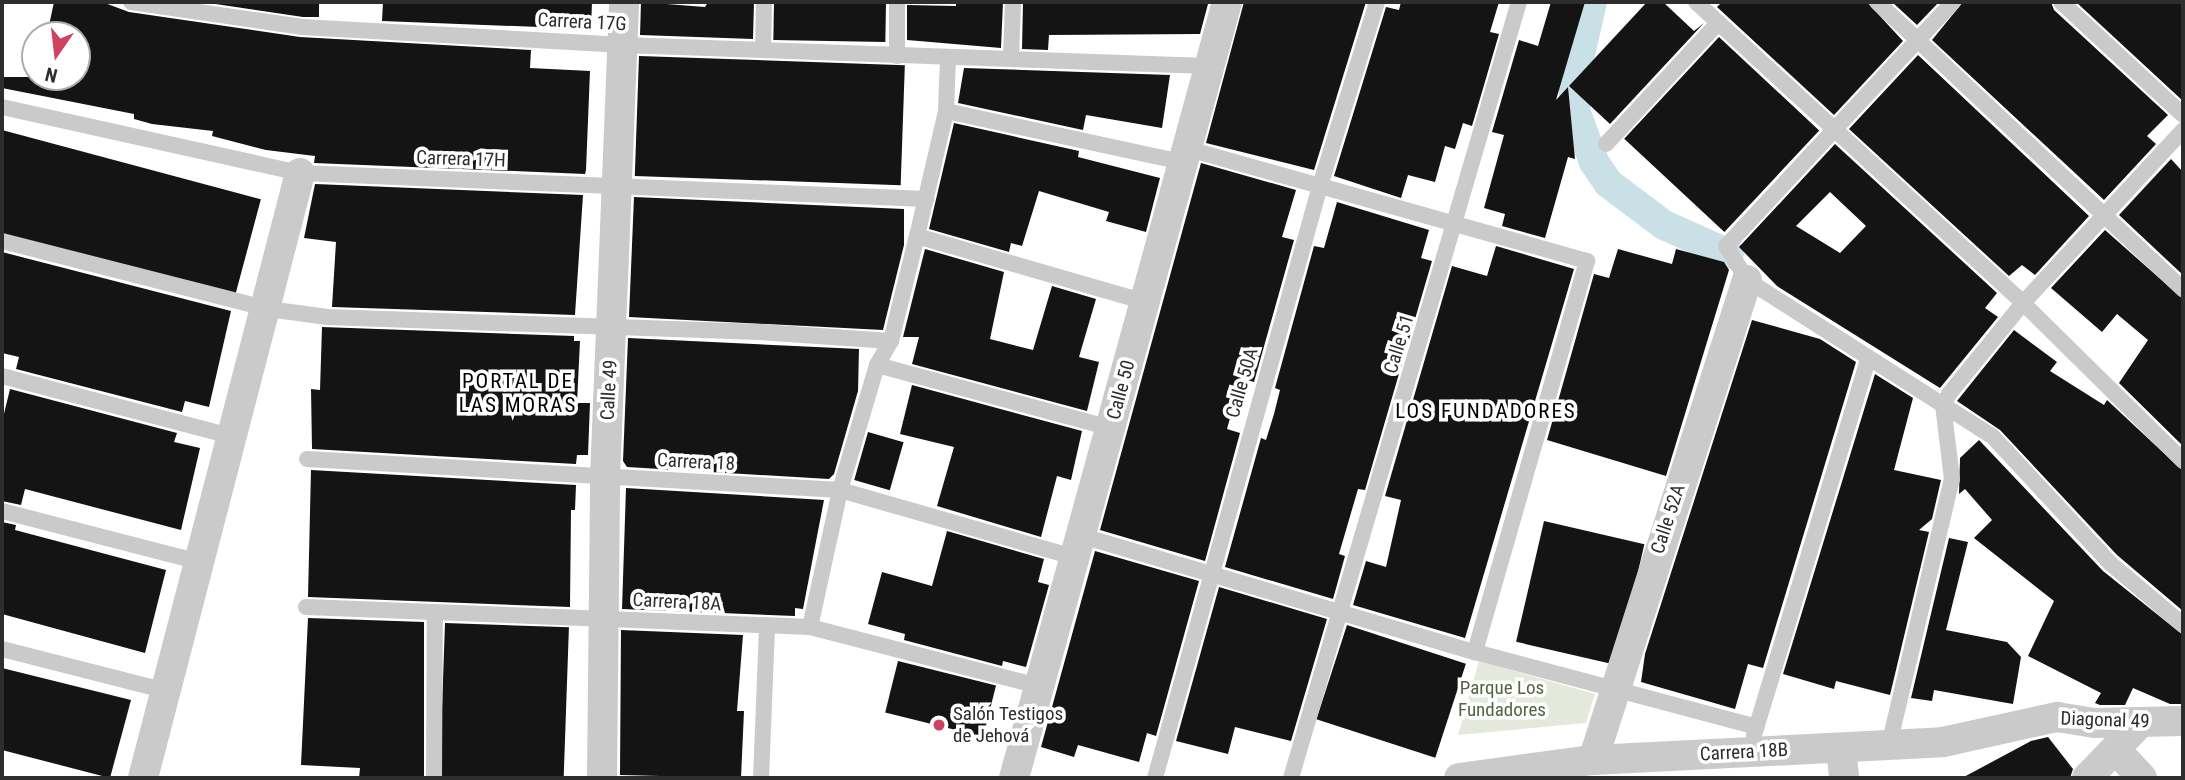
<!DOCTYPE html>
<meta charset="utf-8">
<style>
body{margin:0}
#map{position:relative;width:2185px;height:780px;overflow:hidden;background:#fff;font-family:"Roboto Condensed",sans-serif}
div>[style]{position:absolute}
[style*='--x']{left:calc(var(--x)*1px);top:calc(var(--y)*1px);width:calc(var(--w)*1px);rotate:calc(var(--a)*1deg)}
.green>*{inset:0;background:#e5e9dc}
.canal>*{height:30px;margin:-15px;padding:0 15px;transform-origin:15px;border-radius:15px;background:#cae0e7}
.building>*{inset:0;background:#141414;transform-origin:0 0}
.lane>*{height:16px;margin:-8px;padding:0 8px;transform-origin:8px;border-radius:8px;background:#cacaca}
.street>*{height:30px;margin:-15px;padding:0 15px;transform-origin:15px;border-radius:15px;background:#cacaca}
.dots>*{width:19px;height:19px;translate:-50% -50%;box-sizing:border-box;border:4px solid #fff;border-radius:50%}
span{translate:-50% -50%;white-space:nowrap;text-align:center;line-height:1.15;-webkit-text-stroke:7px #fff;paint-order:stroke}
.street-label{font-size:19px;color:#2d2d2d}
.park-label{font-size:19px;color:#566440}
.poi-label{font-size:19px;color:#2d2d2d}
.left{translate:0 -50%;text-align:left}
.neighbourhood-label{font-size:21px;color:#000;letter-spacing:2px}
.frame{position:absolute;inset:0;border:4px solid #2d2d2d;pointer-events:none}
.north{position:absolute;left:21px;top:21px;width:70px;height:70px;box-sizing:border-box;background:#fff;border:2px solid #ababab;border-radius:50%;rotate:194deg;font-size:19px;font-weight:700;line-height:28px;text-align:center;color:#2d2d2d}
.north::after{content:'';display:block;margin:auto;width:24px;height:32px;background:#d14261;clip-path:polygon(50% 0,100% 100%,50% 72%,0 100%)}
</style>
<div id="map">
<div class="green">
<i style="clip-path:polygon(1479px 661px,1595px 694px,1586px 723px,1458px 735px)"></i>
</div>
<div class="canal">
<i style="--x:1592;--y:2;--w:85;--a:102.9"></i>
<i style="--x:1573;--y:85;--w:28;--a:84"></i>
<i style="--x:1576;--y:113;--w:52;--a:69.8"></i>
<i style="--x:1594;--y:162;--w:25;--a:56"></i>
<i style="--x:1608;--y:183;--w:70;--a:36.9"></i>
<i style="--x:1664;--y:225;--w:71;--a:24"></i>
</div>
<div class="building">
<i style="clip-path:polygon(54px 2px,102px 2px,129px 12px,300px 37px,531px 50px,530px 68px,590px 71px,586px 170px,585px 174px,314px 163px,315px 156px,266px 150px,212px 136px,213px 131px,152px 124px,134px 119px,134px 114px,2px 88px,2px 77px,77px 77px,77px 35px,47px 35px)"></i>
<i style="clip-path:polygon(202px 2px,319px 2px,319px 17px,303px 17px)"></i>
<i style="clip-path:polygon(383px 2px,592px 2px,591px 29px,382px 21px)"></i>
<i style="clip-path:polygon(641px 2px,705px 7px,708px 2px,754px 2px,753px 39px,640px 35px)"></i>
<i style="left:774px;top:2px;width:112px;height:38px;rotate:1deg"></i>
<i style="clip-path:polygon(956px 2px,1003px 2px,1001px 48px,907px 40px,907px 5px,956px 6px)"></i>
<i style="clip-path:polygon(1023px 2px,1143px 2px,1208px 4px,1200px 34px,1049px 35px,1048px 50px,1022px 49px)"></i>
<i style="clip-path:polygon(1244px 2px,1366px 2px,1314px 170px,1206px 143px)"></i>
<i style="clip-path:polygon(1401px 2px,1499px 2px,1490px 32px,1499px 34px,1472px 126px,1463px 123px,1455px 149px,1445px 146px,1435px 182px,1408px 175px,1401px 198px,1334px 176px,1386px 7px,1399px 10px)"></i>
<i style="clip-path:polygon(1551px 2px,1585px 2px,1556px 100px,1568px 87px,1575px 159px,1568px 157px,1545px 238px,1502px 226px,1505px 214px,1484px 208px,1504px 135px,1492px 132px,1519px 40px,1538px 46px)"></i>
<i style="clip-path:polygon(1647px 2px,1663px 2px,1694px 31px,1704px 23px,1610px 124px,1569px 86px)"></i>
<i style="clip-path:polygon(1722px 2px,1867px 2px,1903px 41px,1834px 115px,1717px 7px)"></i>
<i style="clip-path:polygon(1892px 2px,1939px 2px,1917px 25px)"></i>
<i style="clip-path:polygon(1963px 2px,2051px 2px,2054px 10px,2168px 115px,2147px 136px,2156px 144px,2104px 200px,1932px 40px)"></i>
<i style="clip-path:polygon(2076px 2px,2183px 2px,2183px 101px)"></i>
<i style="left:1719px;top:37px;width:137px;height:139px;rotate:43deg"></i>
<i style="clip-path:polygon(1918px 55px,2089px 216px,2035px 275px,2022px 265px,2009px 276px,1849px 129px)"></i>
<i style="left:639px;top:56px;width:266px;height:120px;rotate:2deg"></i>
<i style="clip-path:polygon(964px 68px,1170px 75px,1162px 128px,1086px 115px,1083px 130px,958px 103px)"></i>
<i style="clip-path:polygon(954px 123px,1079px 151px,1078px 157px,1160px 178px,1146px 232px,1106px 221px,1109px 212px,1039px 191px,1022px 246px,1011px 243px,1009px 252px,929px 229px)"></i>
<i style="left:2px;top:130px;width:268px;height:101px;rotate:15deg"></i>
<i style="clip-path:polygon(evenodd,1835px 144px,1997px 293px,1985px 308px,1998px 317px,1940px 388px,1777px 286px,1739px 247px,1835px 144px,1830px 192px,1866px 226px,1840px 253px,1796px 226px,1830px 192px)"></i>
<i style="clip-path:polygon(2171px 159px,2183px 172px,2183px 275px,2119px 215px)"></i>
<i style="clip-path:polygon(1201px 163px,1296px 190px,1282px 237px,1294px 240px,1254px 382px,1241px 378px,1227px 429px,1240px 433px,1205px 561px,1100px 530px)"></i>
<i style="clip-path:polygon(315px 184px,583px 195px,575px 315px,332px 307px,336px 242px,304px 238px)"></i>
<i style="clip-path:polygon(634px 197px,904px 209px,904px 245px,883px 330px,629px 317px)"></i>
<i style="clip-path:polygon(1337px 202px,1429px 230px,1421px 258px,1432px 261px,1365px 490px,1358px 489px,1339px 554px,1345px 556px,1333px 599px,1225px 567px,1261px 438px,1266px 440px,1274px 414px,1280px 390px,1275px 388px,1314px 246px,1324px 248px)"></i>
<i style="clip-path:polygon(2105px 230px,2183px 299px,2183px 446px,2119px 383px,2148px 340px,2117px 314px,2102px 332px,2051px 288px)"></i>
<i style="clip-path:polygon(1496px 246px,1574px 269px,1465px 638px,1353px 605px,1366px 561px,1386px 567px,1401px 500px,1385px 496px,1452px 266px,1487px 276px)"></i>
<i style="clip-path:polygon(925px 249px,1004px 272px,990px 339px,1033px 350px,1052px 286px,1096px 299px,1079px 357px,1099px 362px,1087px 411px,912px 364px,919px 337px,903px 337px)"></i>
<i style="clip-path:polygon(1618px 249px,1672px 264px,1676px 249px,1724px 262px,1729px 270px,1666px 476px,1547px 440px,1594px 274px,1609px 278px)"></i>
<i style="clip-path:polygon(2px 252px,231px 311px,209px 407px,185px 401px,182px 412px,16px 369px,19px 357px,2px 353px)"></i>
<i style="clip-path:polygon(1752px 320px,1820px 339px,1856px 362px,1763px 668px,1748px 664px,1735px 709px,1641px 682px,1645px 654px)"></i>
<i style="clip-path:polygon(322px 327px,574px 336px,574px 341px,580px 341px,577px 403px,590px 403px,588px 455px,577px 455px,576px 464px,312px 449px,311px 389px,320px 390px)"></i>
<i style="clip-path:polygon(2014px 330px,2057px 362px,2050px 371px,2104px 405px,2107px 400px,2183px 471px,2183px 611px,2117px 555px,2000px 430px,1957px 401px)"></i>
<i style="clip-path:polygon(628px 338px,859px 349px,858px 391px,834px 474px,829px 479px,627px 467px,623px 461px)"></i>
<i style="clip-path:polygon(1875px 374px,1913px 398px,1894px 470px,1941px 480px,1932px 519px,1919px 530px,1929px 532px,1890px 695px,1836px 681px,1834px 689px,1783px 674px)"></i>
<i style="clip-path:polygon(912px 385px,1082px 431px,1071px 480px,1057px 476px,1041px 537px,937px 506px,954px 447px,900px 434px)"></i>
<i style="clip-path:polygon(10px 389px,177px 433px,174px 442px,200px 448px,181px 530px,25px 489px,21px 505px,2px 501px,2px 422px)"></i>
<i style="left:868px;top:432px;width:37px;height:50px;rotate:16deg"></i>
<i style="clip-path:polygon(1979px 440px,2103px 571px,2183px 635px,2183px 704px,2170px 704px,2133px 688px,2125px 705px,2100px 705px,2095px 703px,2101px 693px,2028px 656px,2054px 601px,1974px 538px,1992px 520px,1965px 489px,1959px 494px,1960px 458px)"></i>
<i style="clip-path:polygon(311px 470px,576px 485px,575px 510px,571px 510px,570px 607px,308px 597px)"></i>
<i style="clip-path:polygon(626px 488px,824px 500px,803px 609px,795px 608px,795px 616px,622px 609px)"></i>
<i style="left:1544px;top:521px;width:103px;height:124px;rotate:13deg"></i>
<i style="clip-path:polygon(2px 522px,16px 525px,15px 530px,166px 570px,145px 653px,2px 614px)"></i>
<i style="clip-path:polygon(947px 531px,1044px 559px,1038px 582px,1049px 585px,1026px 667px,1003px 661px,1002px 666px,904px 640px,905px 634px,868px 624px,882px 572px,932px 586px)"></i>
<i style="clip-path:polygon(1949px 538px,1968px 542px,1946px 630px,2007px 642px,2021px 657px,2013px 704px,1934px 690px,1932px 701px,1911px 698px)"></i>
<i style="clip-path:polygon(1095px 551px,1199px 581px,1156px 736px,1147px 733px,1139px 762px,1078px 745px,1074px 757px,1041px 747px)"></i>
<i style="clip-path:polygon(1219px 587px,1327px 619px,1291px 741px,1235px 727px,1228px 754px,1176px 741px)"></i>
<i style="clip-path:polygon(308px 618px,424px 622px,424px 778px,359px 778px,360px 768px,301px 765px)"></i>
<i style="left:445px;top:623px;width:124px;height:155px;rotate:2deg"></i>
<i style="left:1347px;top:625px;width:125px;height:99px;rotate:18deg"></i>
<i style="clip-path:polygon(621px 630px,743px 635px,737px 711px,744px 711px,741px 778px,620px 775px)"></i>
<i style="left:898px;top:661px;width:101px;height:53px;rotate:14deg"></i>
<i style="clip-path:polygon(2px 668px,131px 700px,110px 778px,2px 750px)"></i>
<i style="clip-path:polygon(2048px 737px,2073px 769px,2070px 778px,1962px 778px,2031px 741px)"></i>
</div>
<div class="lane">
<i style="--x:131;--y:2;--w:173;--a:8.3"></i>
<i style="--x:302;--y:27;--w:322;--a:3.2"></i>
<i style="--x:623;--y:45;--w:585;--a:2.06"></i>
<i style="--x:1696;--y:2;--w:444;--a:42.6"></i>
<i style="--x:2023;--y:303;--w:225;--a:44.6"></i>
<i style="--x:1877;--y:2;--w:420;--a:43.2"></i>
<i style="--x:1953;--y:2;--w:333;--a:132.9"></i>
<i style="--x:1726;--y:246;--w:40;--a:58"></i>
<i style="--x:1747;--y:280;--w:292;--a:32.5"></i>
<i style="--x:1993;--y:437;--w:172;--a:47.1"></i>
<i style="--x:2110;--y:563;--w:96;--a:40.3"></i>
<i style="--x:2061;--y:2;--w:166;--a:42.8"></i>
<i style="--x:763;--y:50;--w:48;--a:-88.8"></i>
<i style="--x:897;--y:56;--w:54;--a:-90"></i>
<i style="--x:1011;--y:57;--w:55;--a:-87.9"></i>
<i style="--x:2;--y:107;--w:305;--a:12.5"></i>
<i style="--x:300;--y:173;--w:627;--a:2.38"></i>
<i style="--x:946;--y:111;--w:240;--a:12.2"></i>
<i style="--x:1606;--y:144;--w:165;--a:-47.2"></i>
<i style="--x:1185;--y:148;--w:418;--a:15.7"></i>
<i style="--x:1587;--y:261;--w:407;--a:106"></i>
<i style="--x:917;--y:236;--w:237;--a:16.1"></i>
<i style="--x:2;--y:241;--w:275;--a:14.3"></i>
<i style="--x:268;--y:309;--w:60;--a:7.7"></i>
<i style="--x:327;--y:317;--w:433;--a:2"></i>
<i style="--x:760;--y:332;--w:131;--a:3.9"></i>
<i style="--x:877;--y:365;--w:242;--a:15.1"></i>
<i style="--x:2;--y:376;--w:241;--a:14.7"></i>
<i style="--x:307;--y:459;--w:534;--a:3.33"></i>
<i style="--x:840;--y:490;--w:243;--a:16"></i>
<i style="--x:2;--y:511;--w:208;--a:14.5"></i>
<i style="--x:1079;--y:535;--w:413;--a:16.5"></i>
<i style="--x:1475;--y:652;--w:291;--a:14.9"></i>
<i style="--x:306;--y:607;--w:504;--a:2.27"></i>
<i style="--x:810;--y:627;--w:236;--a:14.5"></i>
<i style="--x:810;--y:627;--w:140;--a:-77.6"></i>
<i style="--x:840;--y:490;--w:130;--a:-73.5"></i>
<i style="--x:877;--y:365;--w:28;--a:-60"></i>
<i style="--x:891;--y:341;--w:108;--a:-76.1"></i>
<i style="--x:917;--y:236;--w:128;--a:-76.9"></i>
<i style="--x:946;--y:111;--w:53;--a:-87.8"></i>
<i style="--x:2;--y:649;--w:170;--a:14.3"></i>
<i style="--x:1754;--y:735;--w:392;--a:-73.1"></i>
<i style="--x:1889;--y:745;--w:273;--a:-76.7"></i>
<i style="--x:1952;--y:479;--w:75;--a:-96.9"></i>
<i style="--x:1943;--y:405;--w:13;--a:-61"></i>
<i style="--x:1949;--y:394;--w:117;--a:-50.9"></i>
<i style="--x:2023;--y:303;--w:236;--a:-47.2"></i>
<i style="--x:434;--y:778;--w:165;--a:-89.7"></i>
<i style="--x:761;--y:778;--w:150;--a:-87.7"></i>
<i style="--x:1155;--y:778;--w:615;--a:-74.43"></i>
<i style="--x:1320;--y:186;--w:193;--a:-72.8"></i>
<i style="--x:1291;--y:778;--w:809;--a:-73.63"></i>
</div>
<div class="street">
<i style="--x:1841;--y:748;--w:30;--a:84"></i>
<i style="--x:2116;--y:750;--w:38;--a:47"></i>
<i style="--x:1593;--y:760;--w:504;--a:-72.21"></i>
<i style="--x:143;--y:778;--w:625;--a:-75.45"></i>
<i style="--x:602;--y:778;--w:300;--a:-89.4"></i>
<i style="--x:605;--y:478;--w:476;--a:-87.7"></i>
<i style="--x:1014;--y:778;--w:805;--a:-74.65"></i>
<i style="--x:1459;--y:778;--w:135;--a:-7.7"></i>
<i style="--x:1593;--y:760;--w:350;--a:-2.9"></i>
<i style="--x:1943;--y:742;--w:117;--a:-12.4"></i>
<i style="--x:2057;--y:717;--w:38;--a:9"></i>
<i style="--x:2095;--y:723;--w:88;--a:-1.3"></i>
<i style="--x:2087;--y:778;--w:76;--a:-46.1"></i>
</div>
<div class="dots">
<i style="left:939px;top:725px;background:#d14261"></i>
</div>
<div class="street-label">
<span style="left:582px;top:22px;rotate:3deg">Carrera 17G</span>
<span style="left:461px;top:159px;rotate:2deg">Carrera 17H</span>
<span style="left:1399px;top:344px;rotate:-73deg">Calle 51</span>
<span style="left:1242px;top:383px;rotate:-74deg">Calle 50A</span>
<span style="left:609px;top:390px;rotate:-87deg">Calle 49</span>
<span style="left:1121px;top:390px;rotate:-75deg">Calle 50</span>
<span style="left:696px;top:462px;rotate:3deg">Carrera 18</span>
<span style="left:1668px;top:519px;rotate:-72deg">Calle 52A</span>
<span style="left:677px;top:602px;rotate:3deg">Carrera 18A</span>
<span style="left:2105px;top:720px;rotate:2deg">Diagonal 49</span>
<span style="left:1744px;top:752px;rotate:-3deg">Carrera 18B</span>
</div>
<div class="park-label">
<span style="left:1502px;top:699px">Parque Los<br>Fundadores</span>
</div>
<div class="poi-label">
<span class="left" style="left:953px;top:725px">Salón Testigos<br>de Jehová</span>
</div>
<div class="neighbourhood-label">
<span style="left:518px;top:393px">PORTAL DE<br>LAS MORAS</span>
<span style="left:1486px;top:411px">LOS FUNDADORES</span>
</div>
<div class="frame"></div>
<div class="north">N</div>
</div>
